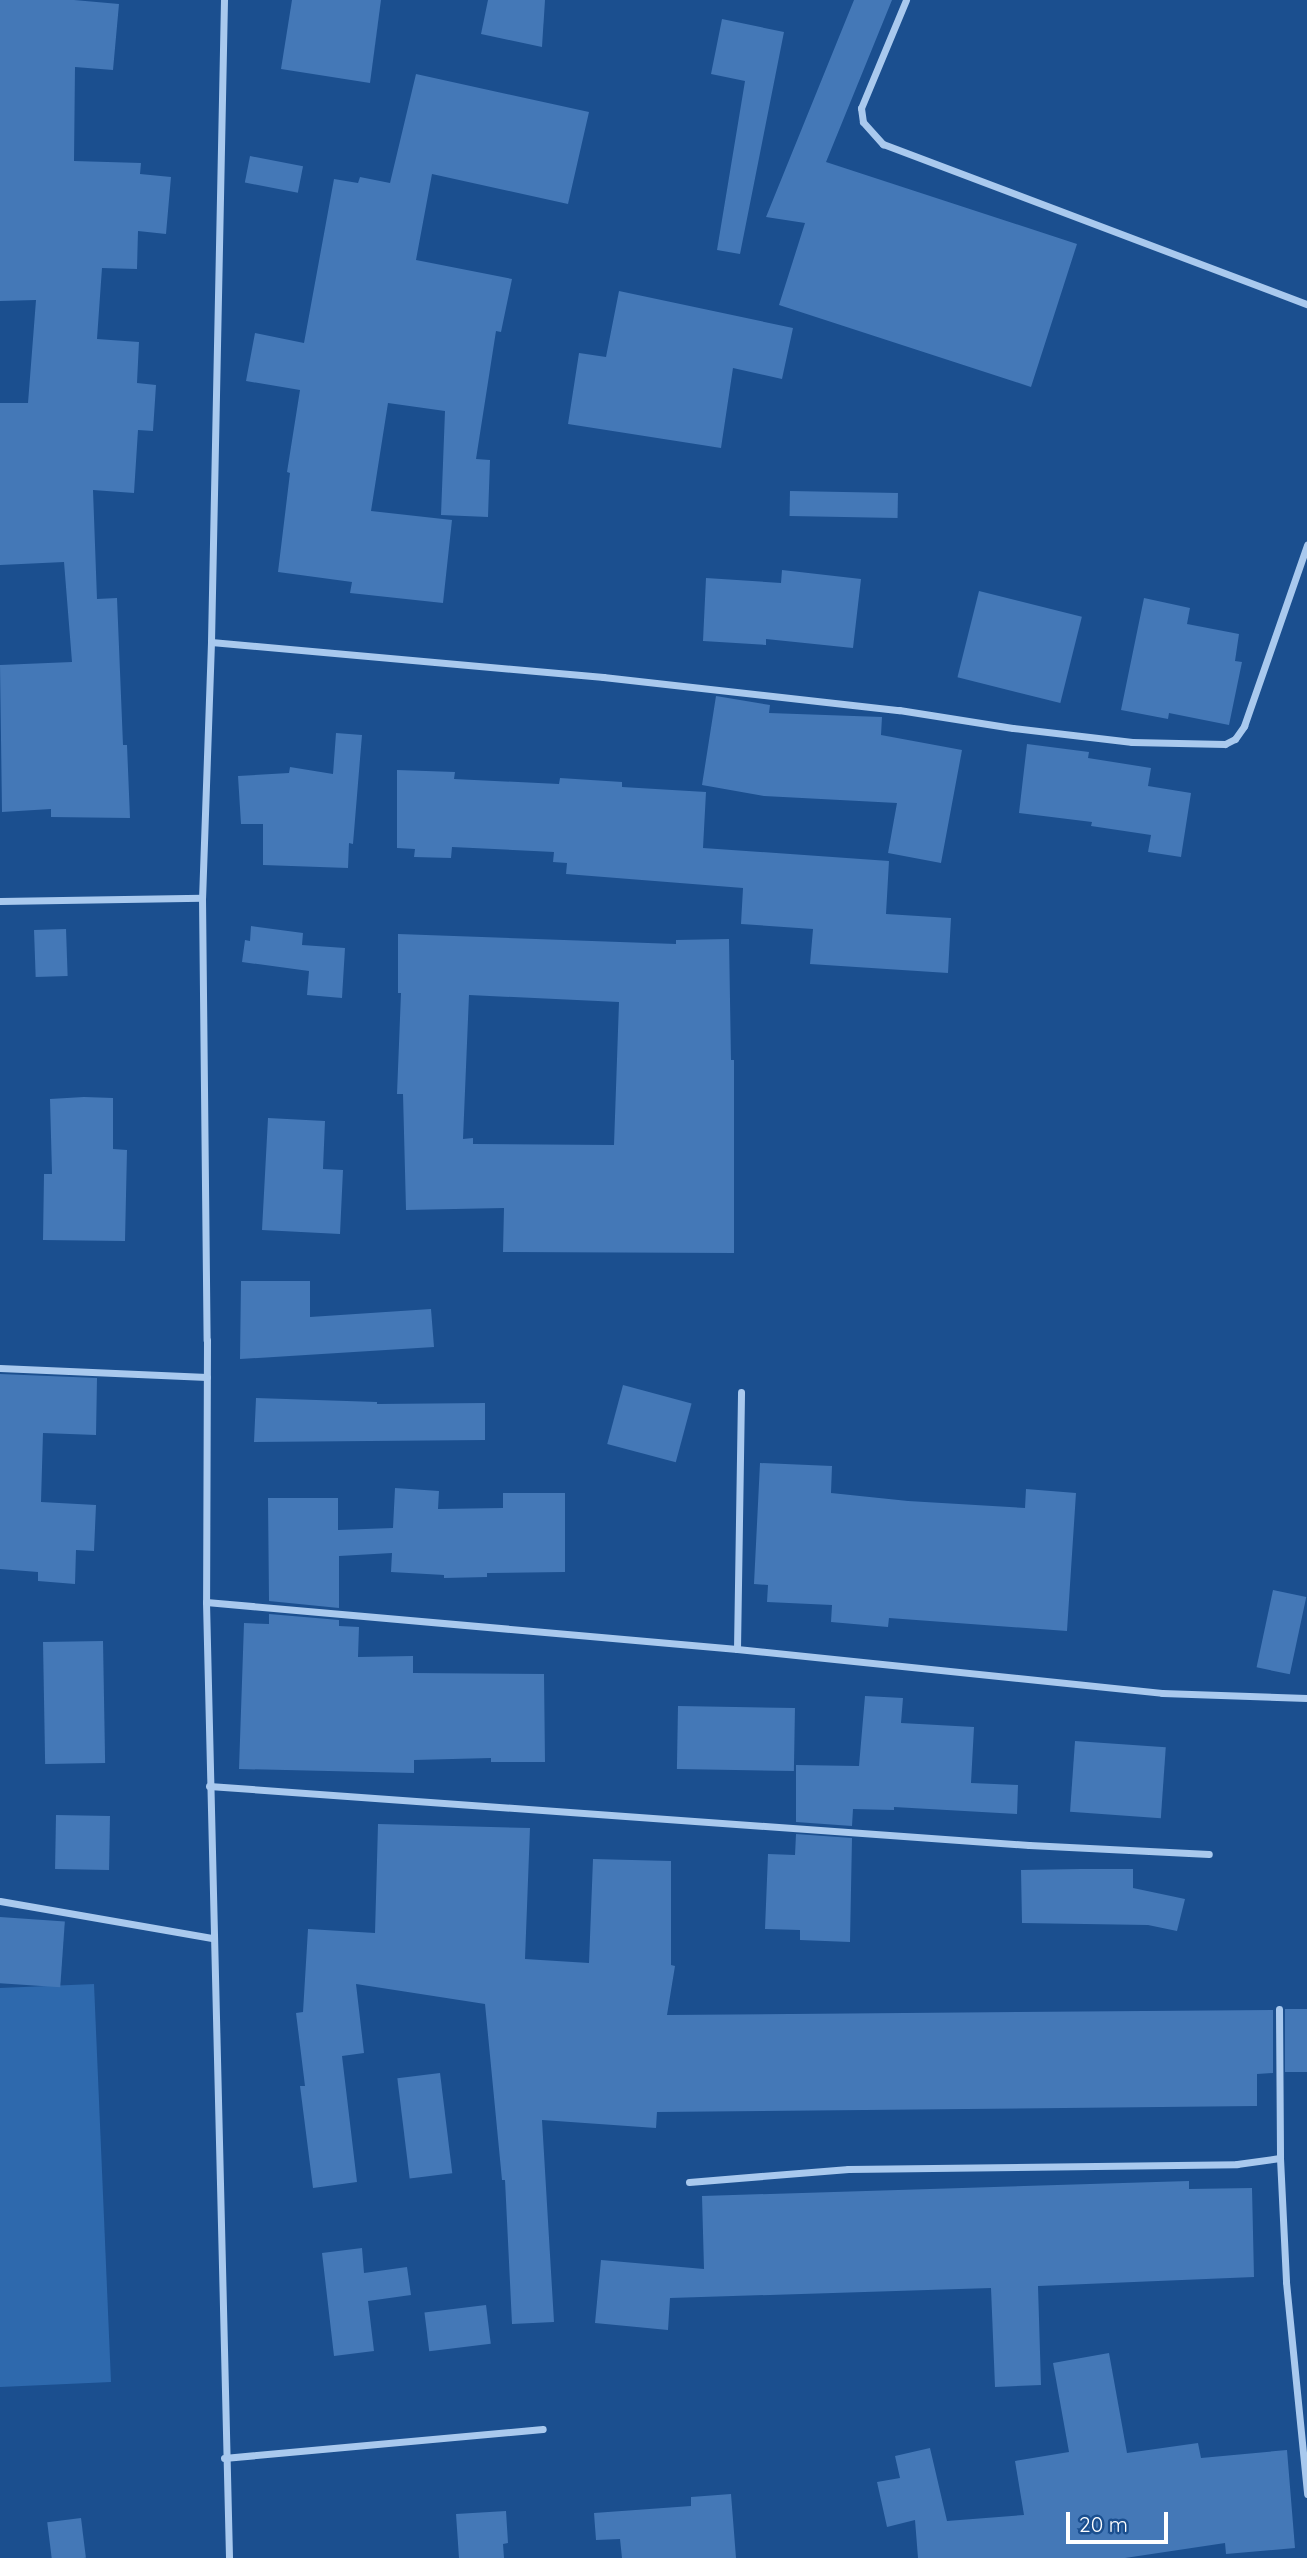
<!DOCTYPE html>
<style>
body{margin:0}
#map{position:relative;width:1307px;height:2558px;overflow:hidden;background:#1b4f8f;font-family:Quicksand,sans-serif}
div>[style]{position:absolute}
[style*='--x']{left:calc(var(--x)*1px);top:calc(var(--y)*1px);width:calc(var(--w)*1px);rotate:calc(var(--a)*1deg)}
.green>*{inset:0;background:#2e69ad}
.building>*{inset:0;background:#4478b7;transform-origin:0 0}
.minor>*{height:7px;margin:-3.5px;padding:0 3.5px;transform-origin:3.5px;border-radius:3.5px;background:#a9c9ee}
span{translate:-50% -50%;white-space:nowrap;text-align:center;line-height:1.15;-webkit-text-stroke:5px #1b4f8f;paint-order:stroke}
.scale{position:absolute;left:1066px;top:2512px;width:102px;height:32px;box-sizing:border-box;border:4px solid #fff;border-top:0;padding-left:9px;font-size:21px;line-height:24px;white-space:nowrap;color:#fff;-webkit-text-stroke:5px #1b4f8f;paint-order:stroke}
</style>
<div id="map">
<div class="green">
<i style="clip-path:polygon(94px 1984px,111px 2382px,0 2387px,0 1988px)"></i>
</div>
<div class="building">
<i style="clip-path:polygon(0 0,74px 0,119px 4px,113px 70px,75px 67px,74px 161px,141px 163px,140px 174px,171px 177px,166px 234px,138px 231px,137px 269px,102px 268px,97px 339px,139px 342px,137px 383px,156px 385px,153px 431px,138px 430px,134px 493px,93px 490px,97px 599px,117px 598px,123px 745px,127px 745px,130px 818px,51px 817px,51px 809px,2px 812px,0 665px,72px 662px,64px 562px,0 565px,0 403px,28px 403px,36px 300px,0 301px)"></i>
<i style="clip-path:polygon(292px 0,381px 0,370px 83px,281px 69px)"></i>
<i style="clip-path:polygon(488px 0,545px 0,542px 47px,481px 34px)"></i>
<i style="clip-path:polygon(854px 0,892px 0,826px 162px,1077px 244px,1031px 387px,779px 305px,805px 223px,766px 217px)"></i>
<i style="clip-path:polygon(722px 19px,784px 32px,740px 254px,717px 250px,745px 81px,711px 74px)"></i>
<i style="clip-path:polygon(416px 74px,589px 112px,568px 204px,432px 174px,416px 260px,512px 279px,501px 332px,496px 331px,476px 459px,490px 460px,488px 517px,441px 515px,445px 411px,388px 403px,371px 511px,452px 520px,443px 603px,350px 593px,352px 582px,278px 572px,290px 473px,287px 472px,300px 390px,246px 381px,255px 333px,304px 343px,334px 179px,358px 183px,360px 177px,390px 183px)"></i>
<i style="left:250px;top:156px;width:54px;height:27px;rotate:11deg"></i>
<i style="clip-path:polygon(619px 291px,793px 328px,782px 379px,733px 368px,721px 448px,568px 424px,579px 353px,606px 357px)"></i>
<i style="left:790px;top:491px;width:108px;height:25px;rotate:1deg"></i>
<i style="clip-path:polygon(782px 570px,861px 579px,853px 648px,766px 639px,766px 645px,703px 641px,706px 578px,781px 583px)"></i>
<i style="left:979px;top:591px;width:106px;height:89px;rotate:14deg"></i>
<i style="clip-path:polygon(1144px 598px,1190px 608px,1187px 624px,1239px 634px,1235px 661px,1242px 662px,1229px 725px,1169px 713px,1168px 719px,1121px 710px)"></i>
<i style="clip-path:polygon(716px 696px,770px 705px,769px 713px,882px 717px,881px 735px,962px 750px,941px 863px,888px 853px,897px 803px,764px 796px,702px 785px)"></i>
<i style="clip-path:polygon(336px 733px,362px 735px,353px 844px,349px 843px,348px 868px,263px 865px,263px 824px,241px 824px,238px 776px,289px 773px,290px 767px,333px 774px)"></i>
<i style="clip-path:polygon(1027px 744px,1089px 752px,1088px 758px,1151px 768px,1148px 786px,1191px 793px,1181px 857px,1148px 852px,1151px 835px,1091px 826px,1092px 822px,1019px 813px)"></i>
<i style="clip-path:polygon(397px 770px,455px 772px,454px 779px,559px 784px,560px 778px,622px 782px,622px 787px,706px 792px,703px 848px,889px 861px,886px 914px,951px 918px,948px 973px,810px 964px,813px 929px,741px 924px,743px 888px,566px 874px,567px 863px,553px 862px,554px 852px,452px 847px,451px 858px,414px 857px,415px 849px,397px 848px)"></i>
<i style="clip-path:polygon(251px 926px,303px 933px,302px 945px,345px 948px,342px 998px,307px 995px,309px 971px,242px 962px,245px 940px,250px 941px)"></i>
<i style="left:66px;top:929px;width:47px;height:32px;rotate:88deg"></i>
<i style="clip-path:polygon(evenodd,398px 934px,676px 944px,676px 940px,729px 939px,731px 1060px,734px 1060px,734px 1253px,503px 1252px,504px 1208px,406px 1210px,403px 1094px,397px 1094px,401px 993px,398px 993px,398px 934px,469px 995px,619px 1002px,614px 1145px,473px 1144px,473px 1138px,463px 1139px,469px 995px)"></i>
<i style="clip-path:polygon(84px 1097px,113px 1098px,113px 1149px,127px 1150px,125px 1241px,43px 1240px,44px 1174px,52px 1174px,50px 1099px)"></i>
<i style="clip-path:polygon(268px 1118px,325px 1121px,323px 1169px,343px 1170px,340px 1234px,262px 1230px)"></i>
<i style="clip-path:polygon(241px 1281px,310px 1281px,310px 1317px,431px 1309px,434px 1347px,240px 1359px)"></i>
<i style="clip-path:polygon(0 1374px,97px 1378px,96px 1435px,43px 1433px,41px 1502px,96px 1505px,94px 1551px,76px 1550px,75px 1584px,38px 1581px,38px 1572px,0 1569px)"></i>
<i style="left:623px;top:1385px;width:71px;height:61px;rotate:15deg"></i>
<i style="clip-path:polygon(256px 1398px,377px 1402px,377px 1404px,485px 1403px,485px 1440px,254px 1442px)"></i>
<i style="clip-path:polygon(760px 1463px,832px 1466px,831px 1493px,908px 1501px,1025px 1508px,1026px 1489px,1076px 1493px,1067px 1631px,889px 1618px,888px 1627px,831px 1622px,832px 1605px,767px 1602px,768px 1585px,754px 1584px)"></i>
<i style="clip-path:polygon(395px 1488px,439px 1491px,438px 1509px,503px 1508px,503px 1493px,565px 1493px,565px 1572px,487px 1573px,487px 1577px,444px 1578px,444px 1575px,391px 1572px,392px 1553px,339px 1556px,339px 1608px,269px 1601px,268px 1498px,338px 1498px,338px 1530px,393px 1528px)"></i>
<i style="left:1273px;top:1590px;width:34px;height:79px;rotate:12deg"></i>
<i style="clip-path:polygon(269px 1614px,339px 1620px,339px 1626px,359px 1627px,358px 1657px,413px 1656px,413px 1673px,544px 1674px,545px 1762px,491px 1762px,491px 1758px,414px 1760px,414px 1773px,239px 1769px,244px 1623px,269px 1624px)"></i>
<i style="left:103px;top:1641px;width:122px;height:60px;rotate:89deg"></i>
<i style="clip-path:polygon(865px 1696px,903px 1698px,901px 1723px,974px 1727px,971px 1783px,1018px 1785px,1017px 1814px,894px 1807px,894px 1810px,853px 1809px,852px 1826px,796px 1822px,796px 1765px,859px 1766px)"></i>
<i style="left:678px;top:1706px;width:117px;height:63px;rotate:1deg"></i>
<i style="left:1075px;top:1741px;width:91px;height:71px;rotate:4deg"></i>
<i style="left:56px;top:1815px;width:54px;height:54px;rotate:1deg"></i>
<i style="clip-path:polygon(378px 1824px,530px 1828px,525px 1959px,589px 1963px,593px 1859px,671px 1861px,671px 1965px,675px 1966px,667px 2015px,1273px 2010px,1273px 2073px,1257px 2074px,1257px 2106px,657px 2112px,656px 2128px,542px 2120px,554px 2322px,512px 2324px,505px 2180px,502px 2180px,485px 2004px,356px 1984px,364px 2053px,342px 2056px,357px 2182px,313px 2188px,300px 2086px,305px 2086px,296px 2013px,303px 2012px,308px 1929px,375px 1933px)"></i>
<i style="clip-path:polygon(796px 1834px,852px 1838px,850px 1942px,800px 1940px,800px 1930px,765px 1929px,768px 1854px,795px 1855px)"></i>
<i style="clip-path:polygon(1081px 1869px,1133px 1869px,1133px 1888px,1185px 1899px,1177px 1931px,1148px 1925px,1022px 1923px,1021px 1870px)"></i>
<i style="left:0;top:1917px;width:65px;height:66px;rotate:4deg"></i>
<i style="left:1307px;top:2009px;width:63px;height:22px;rotate:90deg"></i>
<i style="left:440px;top:2073px;width:101px;height:43px;rotate:83deg"></i>
<i style="clip-path:polygon(1189px 2181px,1189px 2189px,1252px 2188px,1254px 2277px,1038px 2286px,1041px 2385px,995px 2387px,991px 2288px,670px 2298px,668px 2330px,595px 2323px,601px 2260px,704px 2269px,702px 2196px)"></i>
<i style="clip-path:polygon(362px 2248px,364px 2273px,407px 2267px,411px 2295px,368px 2301px,374px 2351px,334px 2356px,322px 2253px)"></i>
<i style="left:486px;top:2305px;width:39px;height:62px;rotate:83deg"></i>
<i style="clip-path:polygon(1109px 2353px,1127px 2453px,1198px 2443px,1201px 2458px,1287px 2450px,1295px 2548px,1226px 2554px,1225px 2543px,1125px 2558px,918px 2558px,915px 2520px,887px 2527px,877px 2482px,900px 2478px,895px 2456px,930px 2448px,947px 2521px,1024px 2515px,1015px 2461px,1069px 2452px,1053px 2363px)"></i>
<i style="clip-path:polygon(731px 2494px,736px 2558px,622px 2558px,620px 2539px,596px 2540px,594px 2513px,691px 2506px,691px 2497px)"></i>
<i style="clip-path:polygon(506px 2511px,508px 2543px,503px 2544px,504px 2558px,459px 2558px,456px 2514px)"></i>
<i style="left:81px;top:2518px;width:40px;height:34px;rotate:83deg"></i>
</div>
<div class="minor">
<i style="--x:224;--y:0;--w:642;--a:91.16"></i>
<i style="--x:211;--y:642;--w:256;--a:92"></i>
<i style="--x:202;--y:898;--w:442;--a:89.4"></i>
<i style="--x:207;--y:1340;--w:262;--a:90.2"></i>
<i style="--x:206;--y:1602;--w:956;--a:88.62"></i>
<i style="--x:906;--y:0;--w:117;--a:112.6"></i>
<i style="--x:861;--y:108;--w:14;--a:82"></i>
<i style="--x:863;--y:122;--w:30;--a:48"></i>
<i style="--x:883;--y:144;--w:453;--a:20.7"></i>
<i style="--x:211;--y:642;--w:394;--a:5.1"></i>
<i style="--x:603;--y:677;--w:298;--a:6.4"></i>
<i style="--x:899;--y:710;--w:115;--a:9"></i>
<i style="--x:1013;--y:728;--w:120;--a:6.7"></i>
<i style="--x:1132;--y:742;--w:93;--a:1.2"></i>
<i style="--x:1225;--y:744;--w:11;--a:-27"></i>
<i style="--x:1235;--y:739;--w:16;--a:-55"></i>
<i style="--x:1244;--y:726;--w:192;--a:-70.8"></i>
<i style="--x:0;--y:901;--w:202;--a:-0.9"></i>
<i style="--x:0;--y:1368;--w:207;--a:2.5"></i>
<i style="--x:206;--y:1602;--w:533;--a:5.06"></i>
<i style="--x:737;--y:1649;--w:427;--a:5.9"></i>
<i style="--x:1162;--y:1693;--w:145;--a:2"></i>
<i style="--x:737;--y:1649;--w:257;--a:-89.1"></i>
<i style="--x:209;--y:1786;--w:822;--a:4.12"></i>
<i style="--x:1029;--y:1845;--w:180;--a:2.9"></i>
<i style="--x:0;--y:1901;--w:215;--a:9.9"></i>
<i style="--x:1279;--y:2009;--w:149;--a:89.6"></i>
<i style="--x:689;--y:2182;--w:160;--a:-4.7"></i>
<i style="--x:848;--y:2169;--w:389;--a:-0.7"></i>
<i style="--x:1237;--y:2164;--w:43;--a:-7.9"></i>
<i style="--x:1280;--y:2158;--w:124;--a:87.2"></i>
<i style="--x:1286;--y:2282;--w:213;--a:84.3"></i>
<i style="--x:224;--y:2458;--w:320;--a:-5.2"></i>
</div>
<div class="scale">20 m</div>
</div>
